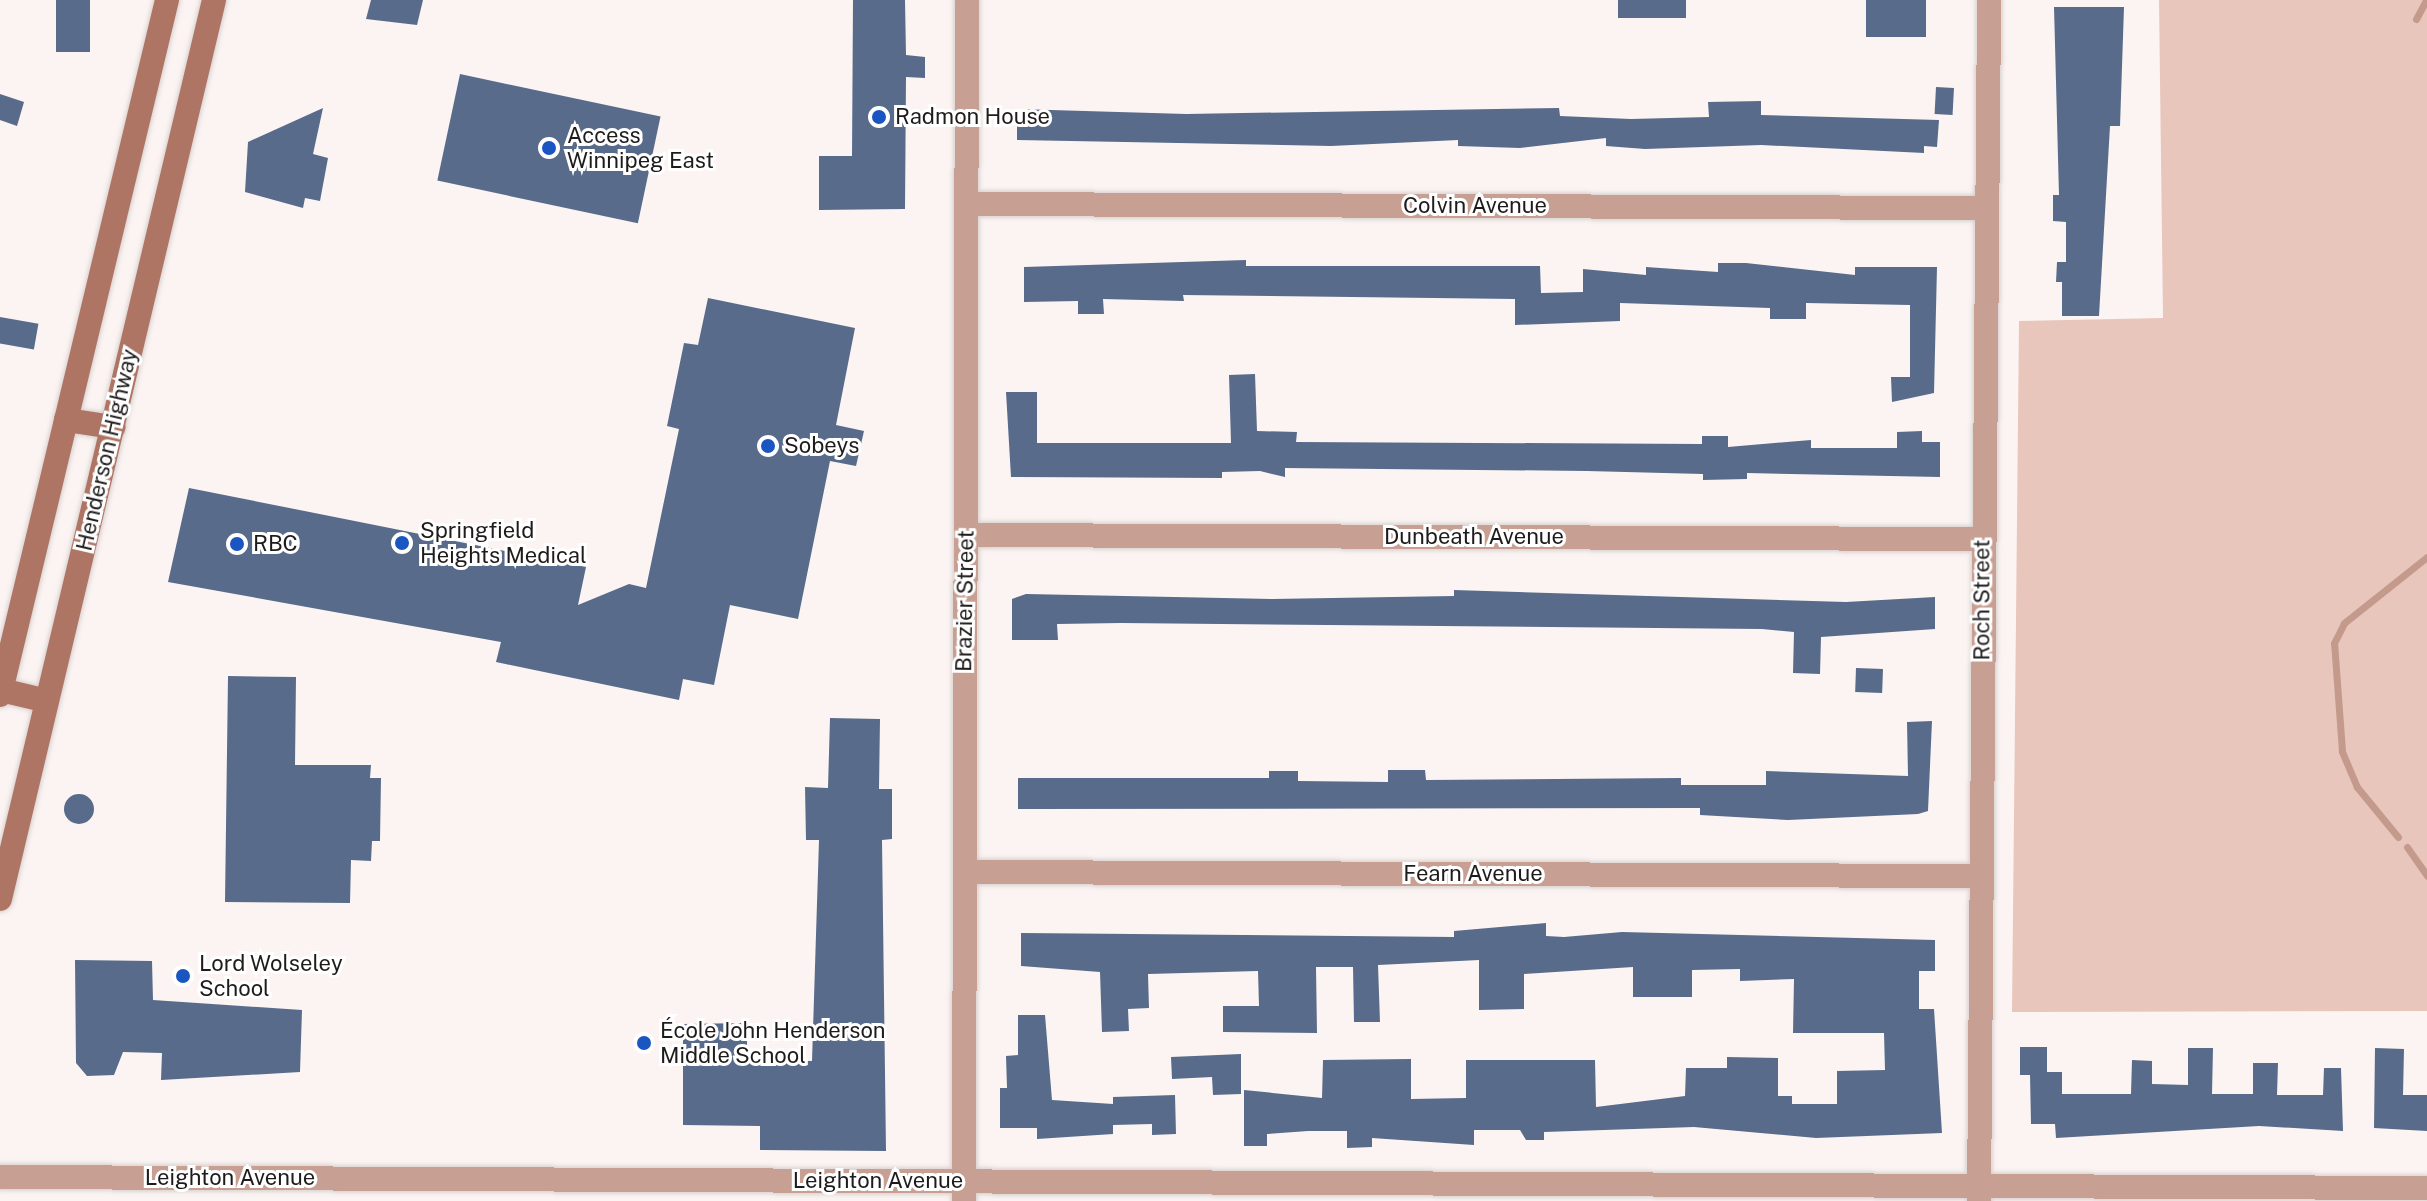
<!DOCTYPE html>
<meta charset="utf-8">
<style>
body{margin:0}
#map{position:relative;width:2427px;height:1201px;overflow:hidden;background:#fbf4f2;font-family:"Public Sans",sans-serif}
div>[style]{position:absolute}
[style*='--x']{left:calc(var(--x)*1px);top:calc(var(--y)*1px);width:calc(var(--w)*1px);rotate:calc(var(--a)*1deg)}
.green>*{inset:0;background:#e9c6bc}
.stream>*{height:7px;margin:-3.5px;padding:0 3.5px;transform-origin:3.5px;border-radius:3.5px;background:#c49a8d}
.building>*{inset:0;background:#586b8a;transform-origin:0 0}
.round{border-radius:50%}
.roads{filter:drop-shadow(0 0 2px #d8d1d0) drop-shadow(0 0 2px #d8d1d0)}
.street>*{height:24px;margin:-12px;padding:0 12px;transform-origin:12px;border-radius:12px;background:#c8a093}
.secondary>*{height:24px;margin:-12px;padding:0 12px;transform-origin:12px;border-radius:12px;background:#af7564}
.dots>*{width:22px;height:22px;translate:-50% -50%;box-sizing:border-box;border:4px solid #fff;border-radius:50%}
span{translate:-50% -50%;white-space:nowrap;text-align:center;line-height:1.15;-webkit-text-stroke:6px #fff;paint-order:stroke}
.poi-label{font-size:22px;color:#1e1b1b}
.left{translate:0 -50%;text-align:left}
.street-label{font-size:22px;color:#1e1b1b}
</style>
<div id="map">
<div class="green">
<i style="clip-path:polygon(2159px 0,2427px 0,2427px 1011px,2012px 1012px,2019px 321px,2163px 318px)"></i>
</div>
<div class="stream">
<i style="--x:2416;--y:19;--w:21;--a:-62"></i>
<i style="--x:2398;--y:837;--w:65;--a:-129.4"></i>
<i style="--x:2357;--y:787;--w:39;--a:-113"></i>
<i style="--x:2342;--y:751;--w:108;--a:-94.2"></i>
<i style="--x:2334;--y:643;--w:22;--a:-63"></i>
<i style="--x:2344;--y:623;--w:106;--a:-38.5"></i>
<i style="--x:2407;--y:847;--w:35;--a:55"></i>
</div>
<div class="building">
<i style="left:56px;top:0;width:34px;height:52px"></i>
<i style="clip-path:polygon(371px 0,423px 0,417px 25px,366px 19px)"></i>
<i style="clip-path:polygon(853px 0,905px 0,906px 55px,925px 57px,925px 78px,906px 77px,905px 209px,819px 210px,819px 156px,852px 156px)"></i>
<i style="left:1618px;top:0;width:68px;height:18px"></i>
<i style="left:1866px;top:0;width:60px;height:37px"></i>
<i style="clip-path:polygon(2054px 7px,2124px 7px,2120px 126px,2110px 126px,2099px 316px,2062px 316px,2062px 282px,2056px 282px,2057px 262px,2066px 262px,2066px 222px,2053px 221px,2053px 195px,2059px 195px)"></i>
<i style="left:460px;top:74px;width:205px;height:109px;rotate:12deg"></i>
<i style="left:1936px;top:87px;width:18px;height:27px;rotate:3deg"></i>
<i style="clip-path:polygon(0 94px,24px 102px,17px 126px,0 120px)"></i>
<i style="clip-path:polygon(1761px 101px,1761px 115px,1939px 120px,1937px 147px,1924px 146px,1924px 153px,1761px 145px,1645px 149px,1606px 146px,1606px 138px,1520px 148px,1458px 146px,1458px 140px,1331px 146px,1017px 140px,1017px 109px,1186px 114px,1559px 108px,1560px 116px,1631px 119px,1709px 117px,1708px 102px)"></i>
<i style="clip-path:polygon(323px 108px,313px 154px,328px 158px,320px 201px,305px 198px,303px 208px,245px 192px,248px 142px)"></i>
<i style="clip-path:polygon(1246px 260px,1246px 266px,1540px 266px,1541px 293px,1583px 292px,1583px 269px,1646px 275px,1646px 267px,1718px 272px,1718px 263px,1746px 263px,1855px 275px,1855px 267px,1937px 267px,1934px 393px,1892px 402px,1891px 377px,1910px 377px,1910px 305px,1806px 303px,1806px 319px,1770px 319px,1770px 308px,1620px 303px,1620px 321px,1515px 325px,1515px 299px,1183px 295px,1184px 301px,1103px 299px,1104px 314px,1078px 314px,1078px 301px,1024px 302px,1024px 267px)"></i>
<i style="clip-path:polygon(708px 298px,855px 328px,836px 425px,864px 431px,856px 466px,830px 461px,798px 619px,730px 605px,714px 685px,683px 679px,679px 700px,496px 662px,501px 642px,168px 582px,189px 488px,586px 567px,578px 605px,629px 584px,646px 588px,679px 429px,667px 426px,684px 343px,698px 345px)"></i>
<i style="left:0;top:317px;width:39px;height:26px;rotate:10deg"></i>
<i style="clip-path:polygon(1255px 374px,1257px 431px,1297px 432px,1296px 442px,1702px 444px,1702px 436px,1728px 436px,1728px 447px,1811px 440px,1811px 448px,1897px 448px,1897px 432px,1922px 431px,1922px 442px,1940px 442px,1940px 477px,1747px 473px,1747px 479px,1703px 480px,1703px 474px,1587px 471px,1285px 468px,1285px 477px,1260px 471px,1222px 472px,1222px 478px,1011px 477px,1006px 392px,1037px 392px,1037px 443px,1231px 443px,1229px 375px)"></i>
<i style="clip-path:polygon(1454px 590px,1846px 602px,1935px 597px,1935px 629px,1821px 637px,1820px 674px,1793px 673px,1794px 632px,1762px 629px,1121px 623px,1057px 624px,1058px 640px,1012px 640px,1012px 599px,1026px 594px,1272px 599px,1454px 596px)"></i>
<i style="left:1856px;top:668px;width:27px;height:24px;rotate:2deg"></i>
<i style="clip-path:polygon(228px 676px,296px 677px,295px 765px,371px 765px,370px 778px,381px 778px,380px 841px,372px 841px,371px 861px,351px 860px,350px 903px,225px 902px)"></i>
<i style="clip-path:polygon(830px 718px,880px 719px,879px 789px,892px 789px,892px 839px,882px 840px,886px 1151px,760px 1150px,760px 1126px,683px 1125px,683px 1024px,747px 1023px,747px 1060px,812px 1061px,819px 840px,806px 840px,805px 787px,828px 788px)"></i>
<i style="clip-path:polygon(1932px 721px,1928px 811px,1918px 814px,1788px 820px,1700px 815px,1700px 808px,1018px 809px,1018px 778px,1269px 778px,1269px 771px,1298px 771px,1298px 781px,1388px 782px,1388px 770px,1425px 770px,1426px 780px,1681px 778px,1681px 785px,1766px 785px,1766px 771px,1908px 776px,1907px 722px)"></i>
<i class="round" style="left:64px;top:794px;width:30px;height:30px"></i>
<i style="clip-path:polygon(1546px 923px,1546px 936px,1564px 937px,1622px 932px,1935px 940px,1935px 971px,1919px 971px,1919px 1009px,1934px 1009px,1942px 1133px,1816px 1138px,1694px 1127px,1544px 1132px,1544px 1140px,1526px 1140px,1520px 1130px,1474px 1130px,1474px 1145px,1372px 1138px,1372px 1147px,1347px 1148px,1347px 1131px,1308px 1131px,1267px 1134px,1267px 1146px,1244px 1146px,1244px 1090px,1322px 1098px,1323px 1060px,1411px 1059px,1411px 1099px,1466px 1098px,1466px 1060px,1595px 1060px,1596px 1107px,1685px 1096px,1686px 1068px,1727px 1068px,1727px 1057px,1778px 1058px,1778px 1096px,1792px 1096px,1792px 1104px,1837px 1104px,1837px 1071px,1885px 1070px,1884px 1033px,1793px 1033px,1794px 979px,1740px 981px,1740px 969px,1692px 970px,1692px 997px,1633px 997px,1633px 967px,1524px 974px,1524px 1009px,1479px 1010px,1479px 960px,1378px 965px,1380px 1022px,1354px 1022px,1353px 967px,1316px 967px,1317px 1033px,1223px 1032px,1223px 1006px,1259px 1006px,1258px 971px,1148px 974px,1149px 1008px,1128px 1009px,1129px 1031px,1102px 1032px,1100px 972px,1021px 966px,1021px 933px,1454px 937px,1454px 931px)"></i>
<i style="clip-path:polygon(75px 960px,152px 961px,153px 1000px,302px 1010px,300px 1072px,161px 1080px,162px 1053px,123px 1052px,114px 1075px,87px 1076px,76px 1063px)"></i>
<i style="clip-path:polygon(1018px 1015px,1045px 1015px,1052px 1100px,1113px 1104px,1113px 1097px,1175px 1095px,1176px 1134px,1152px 1135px,1152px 1124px,1113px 1125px,1113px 1134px,1037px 1139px,1037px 1128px,1000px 1128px,1000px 1088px,1007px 1088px,1006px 1056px,1018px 1055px)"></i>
<i style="clip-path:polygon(2020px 1047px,2047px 1047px,2047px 1072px,2062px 1072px,2062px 1094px,2131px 1094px,2132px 1060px,2152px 1061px,2152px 1084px,2188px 1085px,2188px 1048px,2213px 1048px,2212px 1094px,2253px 1094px,2253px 1063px,2278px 1063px,2277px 1095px,2323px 1095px,2324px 1068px,2341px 1068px,2343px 1131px,2259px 1126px,2056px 1138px,2055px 1124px,2031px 1124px,2030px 1075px,2020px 1075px)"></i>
<i style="clip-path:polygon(2375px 1048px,2404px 1049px,2403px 1095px,2427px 1095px,2427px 1131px,2374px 1128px)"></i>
<i style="clip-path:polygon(1241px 1054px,1241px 1094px,1213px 1095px,1212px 1077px,1172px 1079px,1171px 1057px)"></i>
</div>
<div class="roads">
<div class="street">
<i style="--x:967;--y:204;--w:1017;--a:0.23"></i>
<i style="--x:966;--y:535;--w:1016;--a:0.23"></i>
<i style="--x:966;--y:872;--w:1014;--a:0.23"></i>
<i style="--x:0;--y:1177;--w:2427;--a:0.26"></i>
<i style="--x:964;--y:1201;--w:1201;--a:-89.86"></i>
<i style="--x:1979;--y:1201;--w:1201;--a:-89.52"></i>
</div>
<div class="secondary">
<i style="--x:66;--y:420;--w:48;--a:8.5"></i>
<i style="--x:1;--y:690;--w:47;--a:13.4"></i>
<i style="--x:0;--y:695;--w:715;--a:-76.49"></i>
<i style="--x:0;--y:899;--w:924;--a:-76.61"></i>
</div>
</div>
<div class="dots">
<i style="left:879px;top:117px;background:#1a55c1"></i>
<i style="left:549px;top:148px;background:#1a55c1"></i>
<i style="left:768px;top:446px;background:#1a55c1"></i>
<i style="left:402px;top:543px;background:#1a55c1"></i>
<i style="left:237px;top:544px;background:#1a55c1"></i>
<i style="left:183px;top:976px;background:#1a55c1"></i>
<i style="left:644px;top:1043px;background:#1a55c1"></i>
</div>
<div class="poi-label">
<span class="left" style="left:895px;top:117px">Radmon House</span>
<span class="left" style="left:567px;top:148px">Access<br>Winnipeg East</span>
<span class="left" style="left:784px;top:446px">Sobeys</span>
<span class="left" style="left:420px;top:543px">Springfield<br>Heights Medical</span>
<span class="left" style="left:253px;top:544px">RBC</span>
<span class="left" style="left:199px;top:976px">Lord Wolseley<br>School</span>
<span class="left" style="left:660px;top:1043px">École John Henderson<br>Middle School</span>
</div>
<div class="street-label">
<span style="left:1475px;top:206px">Colvin Avenue</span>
<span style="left:107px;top:450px;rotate:-77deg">Henderson Highway</span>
<span style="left:1474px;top:537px">Dunbeath Avenue</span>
<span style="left:1982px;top:600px;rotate:-90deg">Roch Street</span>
<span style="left:965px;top:601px;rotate:-89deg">Brazier Street</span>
<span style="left:1473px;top:874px">Fearn Avenue</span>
<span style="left:230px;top:1178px">Leighton Avenue</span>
<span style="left:878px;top:1181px">Leighton Avenue</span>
</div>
</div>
